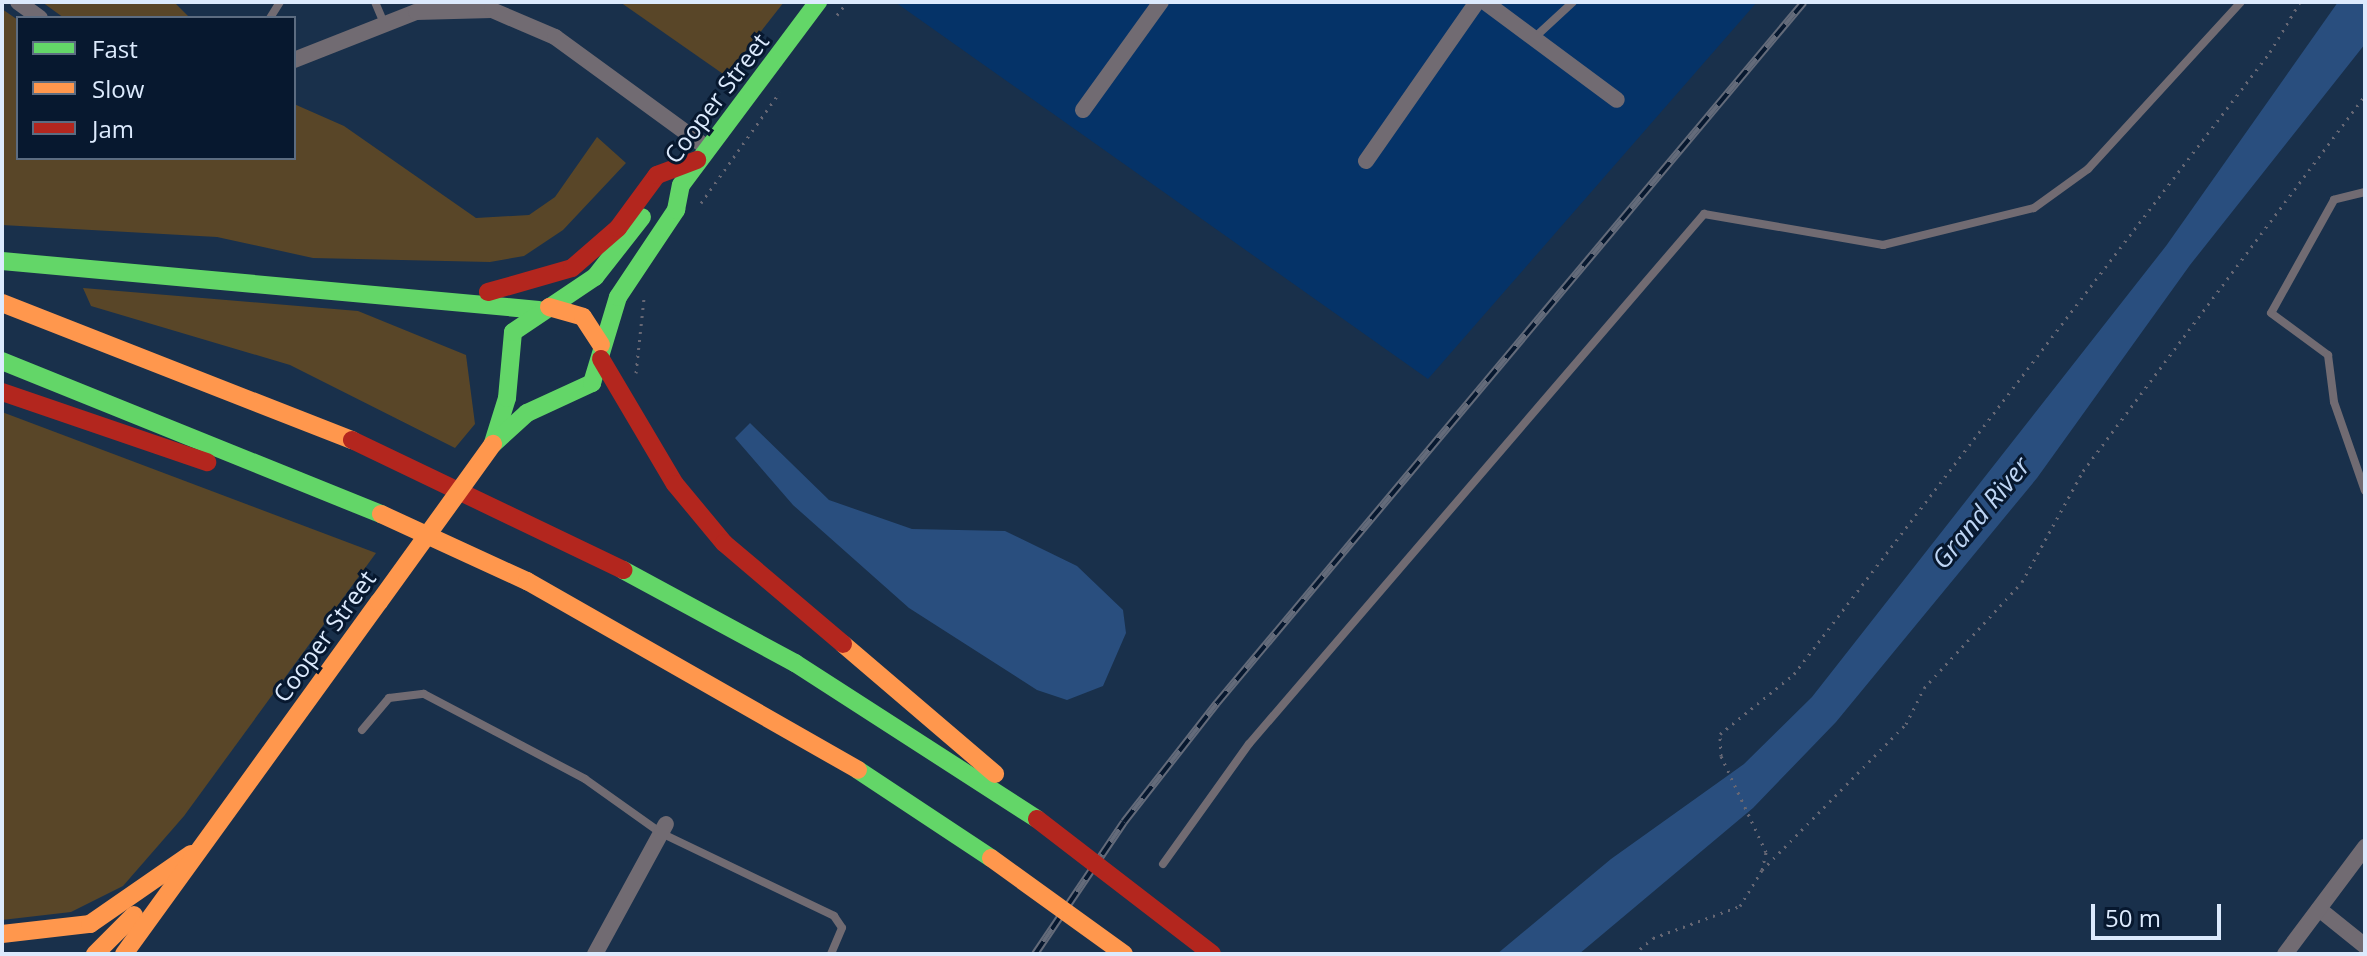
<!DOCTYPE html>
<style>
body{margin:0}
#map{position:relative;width:2367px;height:956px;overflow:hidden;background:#19304b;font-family:"Open Sans",sans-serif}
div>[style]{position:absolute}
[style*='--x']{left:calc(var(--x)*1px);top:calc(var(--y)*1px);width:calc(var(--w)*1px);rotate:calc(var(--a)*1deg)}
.built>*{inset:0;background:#053368}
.green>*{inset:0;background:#594628}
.water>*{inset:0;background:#294e7e}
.path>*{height:3px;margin-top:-1.5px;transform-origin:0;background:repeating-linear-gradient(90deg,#666774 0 2px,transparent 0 8px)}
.lane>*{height:8px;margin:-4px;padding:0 4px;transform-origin:4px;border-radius:4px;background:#716b72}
.street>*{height:16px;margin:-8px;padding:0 8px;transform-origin:8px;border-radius:8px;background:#716b72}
.fast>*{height:18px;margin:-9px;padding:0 9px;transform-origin:9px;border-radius:9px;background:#63d668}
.slow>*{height:18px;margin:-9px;padding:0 9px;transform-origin:9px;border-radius:9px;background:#ff974d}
.jam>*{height:18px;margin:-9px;padding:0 9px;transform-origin:9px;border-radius:9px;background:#b3261e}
.rail>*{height:8px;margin-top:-4px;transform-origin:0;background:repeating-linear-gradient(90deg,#07182f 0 15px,#646b7a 0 30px);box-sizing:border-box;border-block:2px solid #646b7a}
.slow-bridge>*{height:18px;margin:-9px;padding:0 9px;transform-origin:9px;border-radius:9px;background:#ff974d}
.jam-bridge>*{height:18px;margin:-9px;padding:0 9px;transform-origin:9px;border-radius:9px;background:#b3261e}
span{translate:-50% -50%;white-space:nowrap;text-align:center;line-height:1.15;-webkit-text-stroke:6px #07182f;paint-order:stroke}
.street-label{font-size:24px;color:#dceafd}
.water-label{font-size:26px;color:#bed5f4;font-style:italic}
.frame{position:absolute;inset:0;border:4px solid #dceafd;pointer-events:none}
.legend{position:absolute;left:16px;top:16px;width:280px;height:144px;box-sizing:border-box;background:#07182f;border:2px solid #5c6c81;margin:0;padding:10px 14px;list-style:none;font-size:24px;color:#dceafd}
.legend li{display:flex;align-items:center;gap:16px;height:40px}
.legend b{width:40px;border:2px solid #5c6c81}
.scale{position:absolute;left:2091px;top:904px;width:130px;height:36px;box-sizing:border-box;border:4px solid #dceafd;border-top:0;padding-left:10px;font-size:24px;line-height:28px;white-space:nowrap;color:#dceafd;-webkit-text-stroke:6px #07182f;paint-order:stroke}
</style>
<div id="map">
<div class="built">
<i style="clip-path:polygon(895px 2px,1757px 2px,1428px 379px)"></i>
</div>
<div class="green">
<i style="clip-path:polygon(42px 2px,174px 2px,190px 18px,64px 18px)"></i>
<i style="clip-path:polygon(620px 2px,784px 2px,726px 76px)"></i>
<i style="clip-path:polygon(2px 9px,18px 20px,18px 158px,294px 158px,294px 104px,344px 126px,476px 218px,529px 215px,555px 197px,597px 137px,626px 163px,563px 230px,524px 256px,490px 262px,313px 258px,217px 237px,2px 225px)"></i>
<i style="clip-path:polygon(83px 288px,358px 311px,466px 355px,475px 424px,455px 448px,290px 365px,91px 306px)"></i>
<i style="clip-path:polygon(2px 412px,376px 553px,184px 816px,123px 886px,71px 912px,2px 920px)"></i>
</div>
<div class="water">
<i style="clip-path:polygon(2338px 2px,2365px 2px,2365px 44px,2190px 265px,2037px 478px,1836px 722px,1753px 808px,1579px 954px,1497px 954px,1611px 859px,1744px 764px,1812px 697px,2166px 246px)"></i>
<i style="clip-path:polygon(750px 423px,829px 500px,912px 529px,1005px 531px,1077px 566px,1123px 610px,1126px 633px,1103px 686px,1067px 700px,1037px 690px,909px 608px,793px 505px,735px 438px)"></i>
</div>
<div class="path">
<i style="--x:837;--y:15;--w:16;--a:-52"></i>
<i style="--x:701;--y:203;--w:136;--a:-54.6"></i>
<i style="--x:636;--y:373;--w:75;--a:-83.9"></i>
<i style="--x:1762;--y:870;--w:18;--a:-77"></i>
<i style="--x:1766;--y:852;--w:106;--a:-115.1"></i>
<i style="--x:1721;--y:756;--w:22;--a:-93"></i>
<i style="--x:1720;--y:734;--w:95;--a:-39"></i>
<i style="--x:1794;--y:674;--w:783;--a:-52.57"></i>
<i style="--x:2270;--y:52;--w:58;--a:-59"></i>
<i style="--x:1634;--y:954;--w:25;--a:-40"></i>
<i style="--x:1653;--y:938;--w:93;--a:-20.2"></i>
<i style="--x:1740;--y:906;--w:42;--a:-58.6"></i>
<i style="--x:1762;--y:870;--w:205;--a:-45.4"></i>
<i style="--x:1906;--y:724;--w:40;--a:-63.4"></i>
<i style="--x:1924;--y:688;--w:144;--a:-47.2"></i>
<i style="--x:2022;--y:582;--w:127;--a:-61.2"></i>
<i style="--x:2083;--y:471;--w:470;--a:-53.1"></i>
</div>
<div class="lane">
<i style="--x:375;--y:2;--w:23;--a:67"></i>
<i style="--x:270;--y:18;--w:19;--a:-58"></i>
<i style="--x:1534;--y:38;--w:53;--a:-42.7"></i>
<i style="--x:2365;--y:192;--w:32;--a:166"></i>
<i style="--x:2334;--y:200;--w:129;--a:119.1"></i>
<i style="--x:2271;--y:313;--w:71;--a:36.4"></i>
<i style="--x:2328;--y:355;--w:47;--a:82.7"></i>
<i style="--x:2334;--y:402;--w:94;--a:70.8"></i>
<i style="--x:362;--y:730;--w:42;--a:-49.8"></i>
<i style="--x:389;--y:698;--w:35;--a:-7"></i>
<i style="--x:424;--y:694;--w:182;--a:27.8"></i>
<i style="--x:585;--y:779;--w:93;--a:35.4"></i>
<i style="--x:661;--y:833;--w:192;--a:25.6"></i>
<i style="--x:834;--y:916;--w:14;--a:56"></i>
<i style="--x:842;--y:928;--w:28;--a:113"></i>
<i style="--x:1163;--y:864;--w:148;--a:-54.4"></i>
<i style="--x:1249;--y:744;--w:699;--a:-49.35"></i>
<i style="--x:1704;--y:214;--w:182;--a:9.8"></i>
<i style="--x:1883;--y:245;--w:155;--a:-13.8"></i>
<i style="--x:2034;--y:208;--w:67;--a:-35.8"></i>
<i style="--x:2088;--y:169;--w:226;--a:-47.5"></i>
</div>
<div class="street">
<i style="--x:18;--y:2;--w:27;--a:36"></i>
<i style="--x:1485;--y:2;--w:164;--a:36.6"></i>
<i style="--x:294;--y:60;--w:131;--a:-21.5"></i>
<i style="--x:416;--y:12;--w:76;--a:-1.5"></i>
<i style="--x:492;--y:10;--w:69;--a:23.2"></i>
<i style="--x:555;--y:37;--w:188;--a:36.1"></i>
<i style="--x:1083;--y:110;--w:133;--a:-54.2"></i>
<i style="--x:1366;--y:161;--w:194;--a:-55.1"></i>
<i style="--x:2319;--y:909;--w:59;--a:38.8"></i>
<i style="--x:595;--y:954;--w:148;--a:-61.4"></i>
<i style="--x:2285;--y:954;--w:134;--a:-53.2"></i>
</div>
<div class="fast">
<i style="--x:2;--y:261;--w:539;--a:5.21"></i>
<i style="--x:2;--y:361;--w:409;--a:22"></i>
<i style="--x:493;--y:443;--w:47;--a:-72.7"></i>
<i style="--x:507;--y:398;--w:66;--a:-84.8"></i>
<i style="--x:513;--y:332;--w:99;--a:-33.9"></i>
<i style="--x:595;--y:277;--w:76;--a:-51.9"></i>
<i style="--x:493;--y:444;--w:46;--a:-42.4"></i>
<i style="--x:527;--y:413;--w:72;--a:-24.8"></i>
<i style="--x:592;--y:383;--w:90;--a:-73.2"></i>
<i style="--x:618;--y:297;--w:105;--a:-56.3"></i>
<i style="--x:676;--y:210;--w:25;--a:-79"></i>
<i style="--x:681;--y:185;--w:229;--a:-53.2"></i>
<i style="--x:623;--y:570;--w:196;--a:28.4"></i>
<i style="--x:795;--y:663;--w:288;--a:32.8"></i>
<i style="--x:858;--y:770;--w:159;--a:33.5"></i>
</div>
<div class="slow">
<i style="--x:2;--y:303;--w:376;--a:21.4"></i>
<i style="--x:549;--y:307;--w:35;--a:16"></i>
<i style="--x:583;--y:317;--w:33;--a:57"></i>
<i style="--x:381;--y:514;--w:161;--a:24.7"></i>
<i style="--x:527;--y:581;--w:381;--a:29.7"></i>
<i style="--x:843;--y:644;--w:200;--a:40.5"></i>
<i style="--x:2;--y:934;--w:89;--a:-6.5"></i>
<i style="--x:90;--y:924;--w:123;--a:-34.7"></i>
<i style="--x:95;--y:954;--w:55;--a:-45"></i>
<i style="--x:124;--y:954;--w:435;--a:-54.1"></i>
</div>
<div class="jam">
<i style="--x:488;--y:292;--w:87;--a:-15.9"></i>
<i style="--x:572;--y:268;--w:61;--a:-41"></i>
<i style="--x:618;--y:228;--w:66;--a:-53.7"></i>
<i style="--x:657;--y:175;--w:43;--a:-20.6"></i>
<i style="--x:601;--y:359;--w:145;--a:59.4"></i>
<i style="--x:675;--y:484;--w:77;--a:50.3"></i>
<i style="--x:724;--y:543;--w:156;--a:40.3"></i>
<i style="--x:2;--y:392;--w:217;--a:18.9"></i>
<i style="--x:352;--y:440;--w:301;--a:25.6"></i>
</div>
<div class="rail">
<i style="--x:1035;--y:954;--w:159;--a:-56"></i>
<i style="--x:1124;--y:822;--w:151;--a:-52"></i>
<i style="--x:1217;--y:703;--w:914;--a:-50.06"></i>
</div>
<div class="slow-bridge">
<i style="--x:379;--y:602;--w:195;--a:-54.2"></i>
<i style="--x:991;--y:858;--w:164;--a:35.8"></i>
</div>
<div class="jam-bridge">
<i style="--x:1037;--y:819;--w:221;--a:37.6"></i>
</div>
<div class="street-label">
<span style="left:716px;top:98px;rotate:-53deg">Cooper Street</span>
<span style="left:324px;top:636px;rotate:-54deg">Cooper Street</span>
</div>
<div class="water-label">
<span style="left:1981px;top:513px;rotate:-50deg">Grand River</span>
</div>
<div class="frame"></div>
<ul class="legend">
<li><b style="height:10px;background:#63d668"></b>Fast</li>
<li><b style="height:10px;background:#ff974d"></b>Slow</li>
<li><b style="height:10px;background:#b3261e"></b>Jam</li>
</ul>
<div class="scale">50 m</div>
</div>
